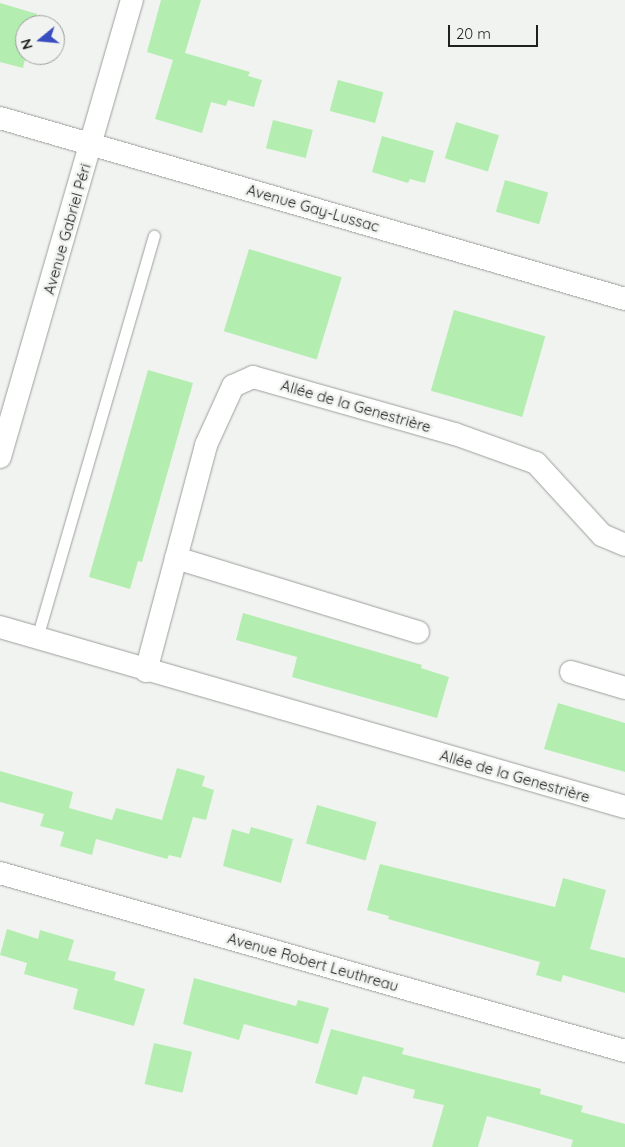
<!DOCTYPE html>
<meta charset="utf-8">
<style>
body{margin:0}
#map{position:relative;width:625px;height:1147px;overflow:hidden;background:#f1f3f0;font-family:Quicksand,sans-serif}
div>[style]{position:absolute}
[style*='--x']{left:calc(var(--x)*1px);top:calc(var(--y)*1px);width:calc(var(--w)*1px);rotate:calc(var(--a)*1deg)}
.building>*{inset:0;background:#b3eeb0;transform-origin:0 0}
.roads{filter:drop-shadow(0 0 1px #9c9f9c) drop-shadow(0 0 1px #9c9f9c)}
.lane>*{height:11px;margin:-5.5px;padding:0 5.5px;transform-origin:5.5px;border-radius:5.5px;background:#fff}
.street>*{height:22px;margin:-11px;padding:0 11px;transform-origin:11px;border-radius:11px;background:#fff}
span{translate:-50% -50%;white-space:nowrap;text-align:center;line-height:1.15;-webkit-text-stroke:5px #f1f3f0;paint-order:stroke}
.street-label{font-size:15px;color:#1f201f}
.north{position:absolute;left:15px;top:15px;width:50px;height:50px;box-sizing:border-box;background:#f1f3f0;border:1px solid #9d9f9c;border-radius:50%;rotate:253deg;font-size:14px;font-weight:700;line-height:20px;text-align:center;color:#1f201f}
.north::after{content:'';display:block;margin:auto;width:18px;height:22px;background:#394dc0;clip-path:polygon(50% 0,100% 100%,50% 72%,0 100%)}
.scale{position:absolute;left:448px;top:25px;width:90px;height:22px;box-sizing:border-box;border:2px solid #1f201f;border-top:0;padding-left:6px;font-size:15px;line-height:18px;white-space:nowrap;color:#1f201f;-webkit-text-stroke:4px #f1f3f0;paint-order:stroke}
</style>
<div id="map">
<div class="building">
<i style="clip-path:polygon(161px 0,201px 0,185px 53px,250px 72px,248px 76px,262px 80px,254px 107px,228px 100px,226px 106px,211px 102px,202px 133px,155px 119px,173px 60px,147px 52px)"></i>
<i style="clip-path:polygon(0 3px,37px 14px,34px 25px,25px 25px,26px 55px,23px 68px,0 62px)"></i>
<i style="left:338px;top:80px;width:47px;height:32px;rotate:15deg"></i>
<i style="left:273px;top:120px;width:41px;height:29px;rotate:14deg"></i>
<i style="left:456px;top:122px;width:45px;height:38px;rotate:17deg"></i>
<i style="clip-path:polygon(382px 136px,434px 151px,425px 183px,410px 179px,408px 183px,372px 172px)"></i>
<i style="left:505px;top:180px;width:45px;height:33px;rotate:16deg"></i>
<i style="left:249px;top:249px;width:97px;height:86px;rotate:17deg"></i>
<i style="left:454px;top:310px;width:95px;height:84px;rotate:16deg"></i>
<i style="clip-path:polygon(148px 370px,193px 383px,142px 562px,138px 561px,130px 589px,89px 577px)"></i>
<i style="clip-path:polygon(243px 613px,422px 665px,421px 668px,449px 677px,437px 718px,292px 677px,297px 657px,236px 640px)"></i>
<i style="clip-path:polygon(558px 703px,625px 723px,625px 772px,544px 749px)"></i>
<i style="clip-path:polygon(177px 768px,205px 776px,202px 786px,214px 790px,206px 820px,193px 817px,181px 858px,169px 855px,167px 859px,96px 839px,92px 855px,60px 846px,64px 832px,40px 826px,44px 814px,0 802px,0 771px,73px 792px,69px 808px,112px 820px,116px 808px,162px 820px)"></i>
<i style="left:317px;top:805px;width:62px;height:40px;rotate:16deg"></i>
<i style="clip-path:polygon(251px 827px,293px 839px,281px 883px,223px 866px,232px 829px,249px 834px)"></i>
<i style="clip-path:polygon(380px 864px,555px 907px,563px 878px,606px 890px,590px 949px,625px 958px,625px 993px,563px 975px,561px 982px,536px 975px,540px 962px,388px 919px,389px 916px,367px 910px)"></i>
<i style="clip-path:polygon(7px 929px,38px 939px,40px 930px,74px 940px,68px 960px,116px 972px,114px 980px,145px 989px,134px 1026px,73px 1009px,78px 989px,24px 974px,27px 963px,0 955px)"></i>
<i style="clip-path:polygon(194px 978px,296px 1006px,298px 1000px,329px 1008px,318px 1044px,244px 1024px,239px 1040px,183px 1024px)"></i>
<i style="clip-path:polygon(331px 1029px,404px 1048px,402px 1054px,541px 1089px,540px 1094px,583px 1106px,581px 1112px,625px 1124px,625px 1147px,571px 1147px,573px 1140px,487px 1116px,478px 1147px,432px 1147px,444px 1105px,413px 1098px,415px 1090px,363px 1076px,357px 1095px,315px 1083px)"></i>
<i style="left:154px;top:1043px;width:39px;height:42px;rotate:13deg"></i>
</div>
<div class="roads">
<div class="lane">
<i style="--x:37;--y:638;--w:419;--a:-73.8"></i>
</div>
<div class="street">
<i style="--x:0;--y:118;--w:651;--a:16.15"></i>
<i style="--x:0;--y:457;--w:476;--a:-73.9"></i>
<i style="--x:176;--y:558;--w:253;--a:17"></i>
<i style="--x:0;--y:627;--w:650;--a:16.07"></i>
<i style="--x:146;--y:671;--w:234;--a:-75.1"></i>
<i style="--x:206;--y:445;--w:65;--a:-65.4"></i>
<i style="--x:233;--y:386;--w:22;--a:-24"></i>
<i style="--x:253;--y:377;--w:210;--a:15.8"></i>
<i style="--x:455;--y:434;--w:86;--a:19.7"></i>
<i style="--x:536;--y:463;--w:98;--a:47.5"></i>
<i style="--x:602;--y:535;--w:25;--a:23"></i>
<i style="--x:571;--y:672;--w:56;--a:16.5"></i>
<i style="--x:0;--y:873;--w:650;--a:15.9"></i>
</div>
</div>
<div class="street-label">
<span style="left:313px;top:208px;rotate:16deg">Avenue Gay-Lussac</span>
<span style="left:67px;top:229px;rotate:-74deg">Avenue Gabriel Péri</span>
<span style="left:356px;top:406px;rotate:16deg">Allée de la Genestrière</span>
<span style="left:515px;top:776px;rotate:16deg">Allée de la Genestrière</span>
<span style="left:313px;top:962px;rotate:16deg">Avenue Robert Leuthreau</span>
</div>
<div class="north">N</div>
<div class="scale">20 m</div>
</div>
